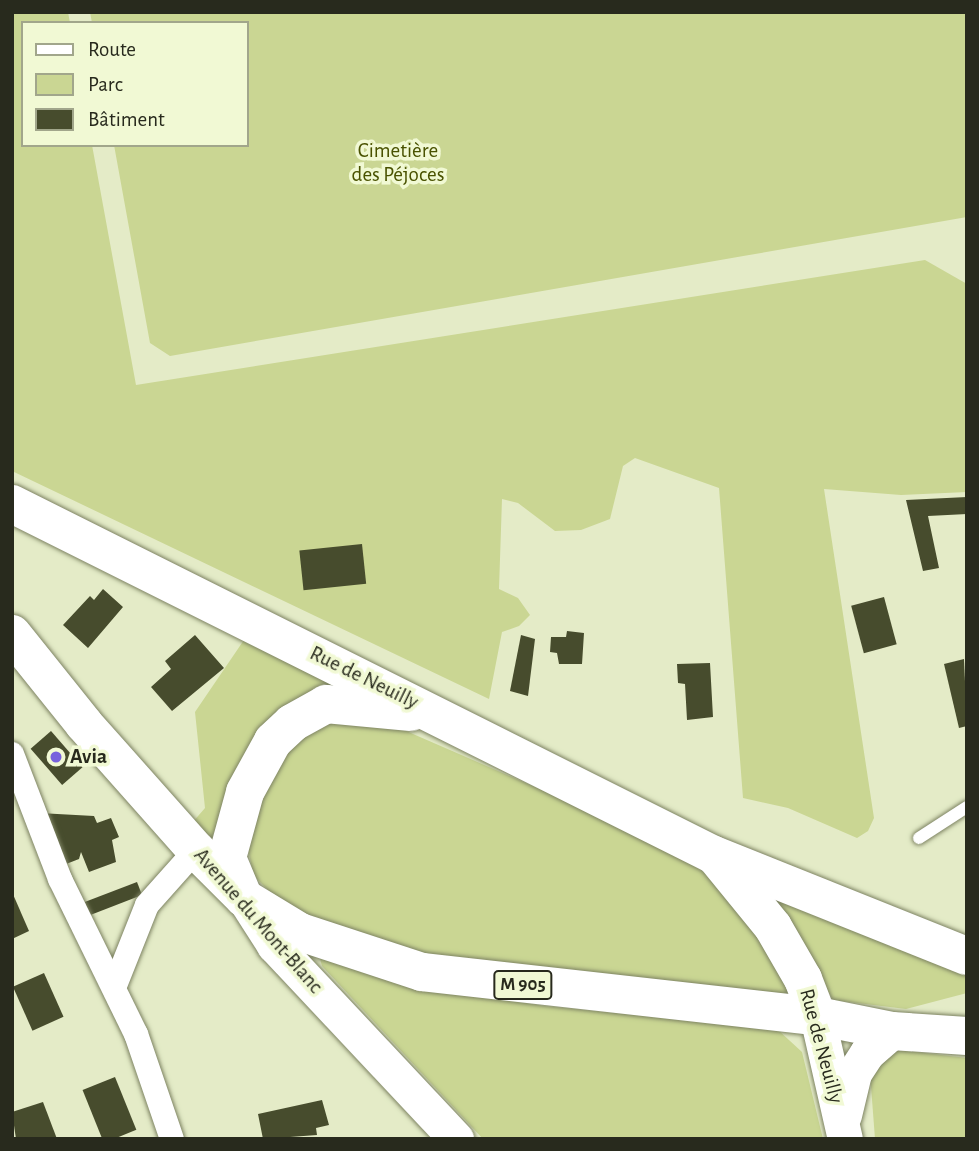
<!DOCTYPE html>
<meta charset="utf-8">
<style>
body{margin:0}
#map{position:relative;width:979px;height:1151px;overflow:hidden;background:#e4ebc7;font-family:"Alegreya Sans",sans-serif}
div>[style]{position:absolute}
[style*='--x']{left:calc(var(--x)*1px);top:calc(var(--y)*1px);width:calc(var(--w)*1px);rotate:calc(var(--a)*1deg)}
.green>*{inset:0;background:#cad693}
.building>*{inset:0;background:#474c2d;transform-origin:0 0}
.roads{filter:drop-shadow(0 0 2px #7d8362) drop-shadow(0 0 2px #7d8362)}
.service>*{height:12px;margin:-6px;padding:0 6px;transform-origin:6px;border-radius:6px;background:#fff}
.minor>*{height:24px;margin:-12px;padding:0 12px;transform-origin:12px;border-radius:12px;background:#fff}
.secondary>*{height:35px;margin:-17.5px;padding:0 17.5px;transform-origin:17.5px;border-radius:17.5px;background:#fff}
.primary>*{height:38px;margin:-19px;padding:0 19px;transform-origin:19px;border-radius:19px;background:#fff}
.dots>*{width:19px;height:19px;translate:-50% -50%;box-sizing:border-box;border:4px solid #f1f9d4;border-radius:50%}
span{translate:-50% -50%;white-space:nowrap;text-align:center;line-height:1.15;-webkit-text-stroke:7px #f1f9d4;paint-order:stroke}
.shield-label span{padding:2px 5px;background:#f1f9d4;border:2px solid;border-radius:5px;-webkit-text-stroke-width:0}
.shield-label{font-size:19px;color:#282a1d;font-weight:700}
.park-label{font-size:21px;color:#495200}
.street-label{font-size:21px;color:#282a1d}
.poi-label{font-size:21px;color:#282a1d;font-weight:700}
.left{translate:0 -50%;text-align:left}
.frame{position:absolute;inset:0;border:14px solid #282a1d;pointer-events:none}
.legend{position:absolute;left:21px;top:21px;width:228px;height:126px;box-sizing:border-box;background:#f1f9d4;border:2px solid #a1a68b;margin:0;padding:9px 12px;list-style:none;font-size:21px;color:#282a1d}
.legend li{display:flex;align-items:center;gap:14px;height:35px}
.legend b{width:35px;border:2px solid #a1a68b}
</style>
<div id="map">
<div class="green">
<i style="clip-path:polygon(12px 12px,68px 12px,70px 23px,23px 23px,23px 145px,92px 145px,136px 385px,925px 260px,967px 284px,967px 492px,901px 495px,824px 489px,874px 818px,868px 831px,857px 838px,788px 808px,743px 798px,719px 488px,635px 458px,623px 466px,610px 519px,581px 530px,555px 531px,518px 503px,502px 499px,499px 589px,518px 598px,530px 615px,519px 626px,502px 632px,489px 699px,12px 471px)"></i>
<i style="clip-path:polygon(90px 12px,967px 12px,967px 217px,170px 356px,150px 343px,114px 145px,247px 145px,247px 23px,92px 23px)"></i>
<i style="clip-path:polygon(246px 637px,353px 690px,247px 761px,209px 843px,192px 823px,205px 808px,195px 712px)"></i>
<i style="clip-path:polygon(320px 721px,397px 727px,620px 824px,684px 859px,709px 876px,745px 915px,789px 989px,787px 994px,446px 958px,397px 948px,327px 925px,275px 897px,253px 875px,246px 837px,282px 756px)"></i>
<i style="clip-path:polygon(774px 899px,967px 973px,967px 993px,906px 1009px,833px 1000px)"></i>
<i style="clip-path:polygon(319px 955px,405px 983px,544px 1006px,777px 1029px,802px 1052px,823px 1139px,483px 1139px,322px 966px)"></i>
<i style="clip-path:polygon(899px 1050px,967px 1058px,967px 1139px,875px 1139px,870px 1073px)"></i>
</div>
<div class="building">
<i style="clip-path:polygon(967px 497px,967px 514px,928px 516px,939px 568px,923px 571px,906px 500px)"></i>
<i style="left:362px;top:544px;width:40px;height:63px;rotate:84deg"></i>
<i style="clip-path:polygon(103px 589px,123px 607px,88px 648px,63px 625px,90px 596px,94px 600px)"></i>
<i style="left:884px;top:597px;width:49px;height:34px;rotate:75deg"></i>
<i style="clip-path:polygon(567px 631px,584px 633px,582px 664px,559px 664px,557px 653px,550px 652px,551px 637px,566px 637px)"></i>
<i style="clip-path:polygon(195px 635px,224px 668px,172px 711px,151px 687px,171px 669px,165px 661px)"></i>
<i style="clip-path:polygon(521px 635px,535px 639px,528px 696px,510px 691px)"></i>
<i style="clip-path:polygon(964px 659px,967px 726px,959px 728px,944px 664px)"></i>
<i style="clip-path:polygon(710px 663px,713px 717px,687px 720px,685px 684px,678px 683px,677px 664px)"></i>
<i style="left:51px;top:731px;width:48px;height:27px;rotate:49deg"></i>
<i style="clip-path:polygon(39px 813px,94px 816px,97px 823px,111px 818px,119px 837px,112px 840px,116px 862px,89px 872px,81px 852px,79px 859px,61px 866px)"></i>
<i style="left:137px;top:882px;width:14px;height:56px;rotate:69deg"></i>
<i style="clip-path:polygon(12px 892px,29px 931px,12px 939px)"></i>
<i style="left:44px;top:973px;width:48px;height:34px;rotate:66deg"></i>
<i style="left:115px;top:1077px;width:57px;height:35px;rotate:68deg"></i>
<i style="clip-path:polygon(322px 1100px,329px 1125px,316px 1128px,317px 1135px,263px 1139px,258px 1114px)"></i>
<i style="clip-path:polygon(43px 1102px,57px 1139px,16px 1139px,12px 1112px)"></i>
</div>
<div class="roads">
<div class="service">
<i style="--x:919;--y:838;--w:57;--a:-32.9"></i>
</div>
<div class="minor">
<i style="--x:12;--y:754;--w:134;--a:69"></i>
<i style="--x:60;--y:879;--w:173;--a:63.9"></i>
<i style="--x:136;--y:1034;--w:111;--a:71.1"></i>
<i style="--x:114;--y:988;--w:89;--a:-68.3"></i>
<i style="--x:147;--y:905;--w:74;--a:-48.3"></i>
</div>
<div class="secondary">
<i style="--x:244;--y:898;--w:56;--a:57.4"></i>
<i style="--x:274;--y:945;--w:266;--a:46.8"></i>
<i style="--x:817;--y:1016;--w:126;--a:77.2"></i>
<i style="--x:844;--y:1115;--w:43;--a:-76.6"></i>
<i style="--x:854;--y:1073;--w:24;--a:-57"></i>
<i style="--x:867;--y:1053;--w:33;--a:-41"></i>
</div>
<div class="primary">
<i style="--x:12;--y:504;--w:785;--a:26.57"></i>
<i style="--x:714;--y:855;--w:272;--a:21.8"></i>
<i style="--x:12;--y:634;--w:115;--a:51.3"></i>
<i style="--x:84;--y:724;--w:169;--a:48.4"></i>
<i style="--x:196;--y:850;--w:68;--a:45"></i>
<i style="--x:244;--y:898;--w:66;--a:31.3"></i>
<i style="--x:300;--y:932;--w:128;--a:18.2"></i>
<i style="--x:422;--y:972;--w:397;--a:6.4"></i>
<i style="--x:817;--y:1016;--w:76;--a:11.3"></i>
<i style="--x:892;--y:1031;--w:75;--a:3.8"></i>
<i style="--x:716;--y:857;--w:90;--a:50.8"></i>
<i style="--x:773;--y:927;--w:60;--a:60"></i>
<i style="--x:803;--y:979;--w:40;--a:69"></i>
<i style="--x:243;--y:896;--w:41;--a:-112.8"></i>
<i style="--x:227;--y:858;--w:68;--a:-74.7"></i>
<i style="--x:245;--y:792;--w:58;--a:-61.2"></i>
<i style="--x:273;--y:741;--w:26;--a:-43"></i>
<i style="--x:292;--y:723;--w:39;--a:-29"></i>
<i style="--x:326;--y:704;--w:85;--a:5.4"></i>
</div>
</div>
<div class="dots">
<i style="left:56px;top:757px;background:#7862dd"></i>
</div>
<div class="shield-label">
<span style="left:523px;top:985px">M 905</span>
</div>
<div class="park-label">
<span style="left:398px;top:163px">Cimetière<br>des Péjoces</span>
</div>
<div class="street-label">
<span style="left:364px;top:678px;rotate:26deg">Rue de Neuilly</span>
<span style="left:258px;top:921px;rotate:49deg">Avenue du Mont-Blanc</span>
<span style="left:821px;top:1046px;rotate:75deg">Rue de Neuilly</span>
</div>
<div class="poi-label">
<span class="left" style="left:70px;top:757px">Avia</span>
</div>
<div class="frame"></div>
<ul class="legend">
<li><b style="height:9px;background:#fff"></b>Route</li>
<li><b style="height:19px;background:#cad693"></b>Parc</li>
<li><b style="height:19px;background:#474c2d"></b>Bâtiment</li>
</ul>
</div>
